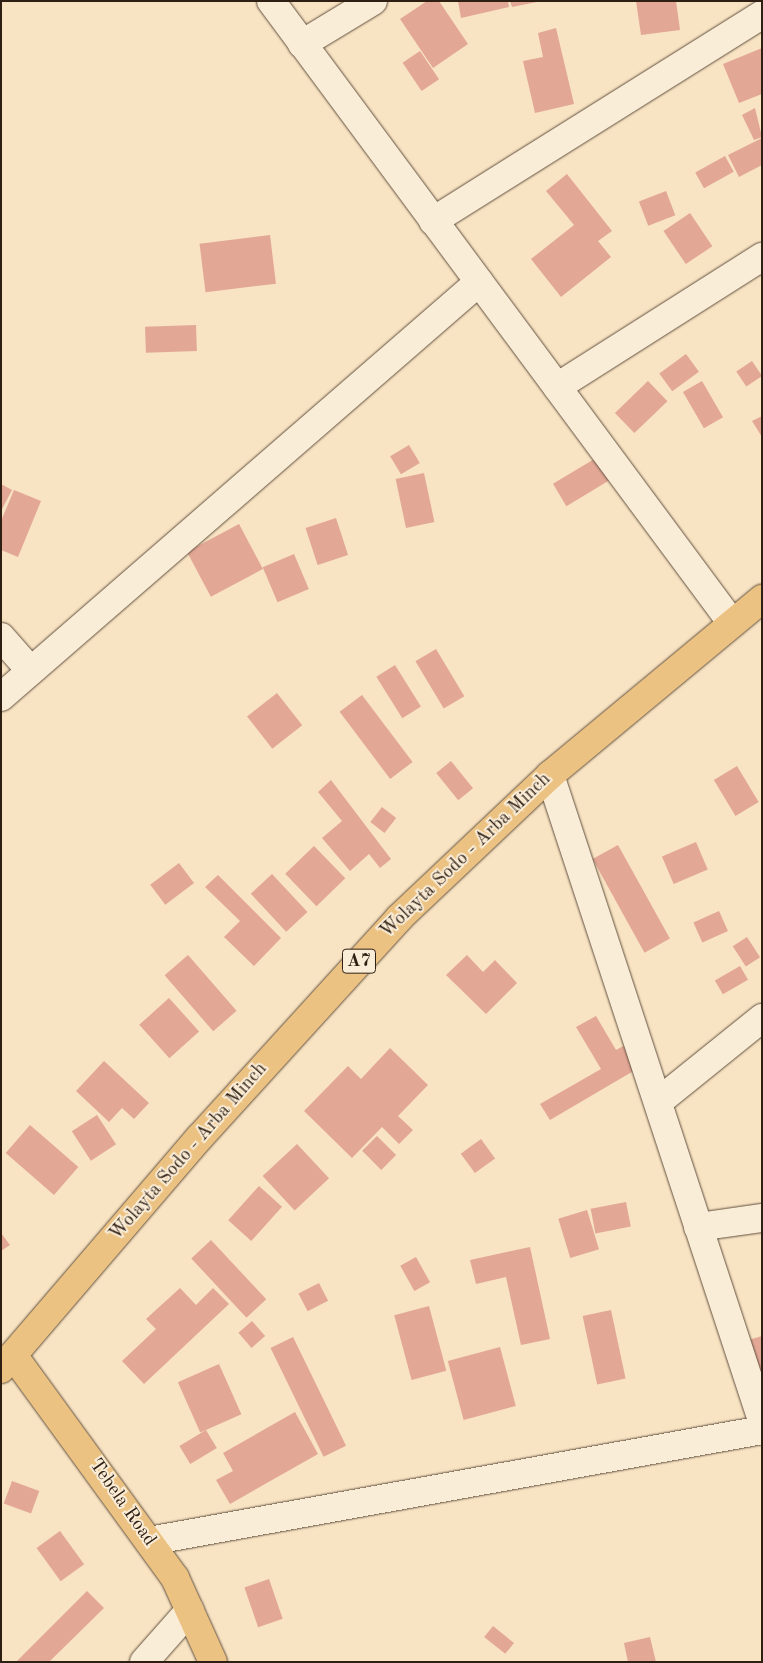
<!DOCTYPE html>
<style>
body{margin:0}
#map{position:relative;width:763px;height:1663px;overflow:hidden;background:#f8e3c3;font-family:"Old Standard TT",serif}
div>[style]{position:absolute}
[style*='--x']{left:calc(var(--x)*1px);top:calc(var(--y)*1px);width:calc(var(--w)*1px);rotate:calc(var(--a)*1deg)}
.building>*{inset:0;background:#e3a796;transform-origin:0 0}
.roads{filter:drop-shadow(0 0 1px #61503e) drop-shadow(0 0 1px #61503e)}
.street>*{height:28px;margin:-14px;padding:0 14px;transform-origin:14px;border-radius:14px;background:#faedd8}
.primary>*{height:28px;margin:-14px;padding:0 14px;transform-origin:14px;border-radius:14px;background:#ecc282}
.highway>*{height:28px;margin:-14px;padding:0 14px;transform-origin:14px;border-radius:14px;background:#ecc282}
span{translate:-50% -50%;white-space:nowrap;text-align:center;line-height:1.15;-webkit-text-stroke:4px #faedd8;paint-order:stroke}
.shield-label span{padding:1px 4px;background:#faedd8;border:1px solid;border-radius:4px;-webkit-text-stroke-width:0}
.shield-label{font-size:18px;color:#2f1f12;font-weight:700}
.street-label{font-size:19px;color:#2f1f12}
.frame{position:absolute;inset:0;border:2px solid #2f1f12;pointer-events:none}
</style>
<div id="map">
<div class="building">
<i style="clip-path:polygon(427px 1px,439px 1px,468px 44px,433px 68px,400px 19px)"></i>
<i style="clip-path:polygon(458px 1px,508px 1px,509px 7px,461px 18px)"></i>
<i style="clip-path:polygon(510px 1px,537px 1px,537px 2px,512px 7px)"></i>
<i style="clip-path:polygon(636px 1px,676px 1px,680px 30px,641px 35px)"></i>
<i style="clip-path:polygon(556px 28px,574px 104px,535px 113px,523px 61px,543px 57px,538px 33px)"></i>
<i style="clip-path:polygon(762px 48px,762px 94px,739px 103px,723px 64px)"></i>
<i style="left:420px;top:51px;width:34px;height:21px;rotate:56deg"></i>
<i style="clip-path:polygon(755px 108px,762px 137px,754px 140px,742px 115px)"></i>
<i style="clip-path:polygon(762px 138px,762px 165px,739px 177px,728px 155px)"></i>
<i style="left:725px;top:156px;width:18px;height:34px;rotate:61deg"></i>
<i style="clip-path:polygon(567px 174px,612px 231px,598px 241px,611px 257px,561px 297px,531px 259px,574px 225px,546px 191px)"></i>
<i style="left:666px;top:191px;width:26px;height:29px;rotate:69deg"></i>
<i style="left:690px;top:213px;width:40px;height:32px;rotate:56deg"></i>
<i style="left:270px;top:235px;width:49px;height:71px;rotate:83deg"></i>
<i style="left:196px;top:325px;width:26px;height:51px;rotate:88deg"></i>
<i style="left:686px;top:354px;width:22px;height:33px;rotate:54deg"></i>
<i style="left:752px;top:361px;width:18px;height:19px;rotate:56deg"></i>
<i style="left:648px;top:381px;width:28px;height:46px;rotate:46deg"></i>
<i style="left:702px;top:381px;width:42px;height:22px;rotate:60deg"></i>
<i style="clip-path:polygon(762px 416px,762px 437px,752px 421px)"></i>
<i style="left:409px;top:445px;width:21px;height:22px;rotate:59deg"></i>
<i style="left:601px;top:455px;width:26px;height:56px;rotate:59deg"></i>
<i style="left:424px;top:473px;width:50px;height:29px;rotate:78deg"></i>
<i style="clip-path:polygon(1px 484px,12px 490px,1px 511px)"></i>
<i style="clip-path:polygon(14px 490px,41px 501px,18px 557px,1px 550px,1px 521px)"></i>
<i style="left:336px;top:518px;width:39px;height:32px;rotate:72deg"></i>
<i style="left:239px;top:524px;width:51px;height:59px;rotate:62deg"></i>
<i style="left:294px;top:554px;width:38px;height:34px;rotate:67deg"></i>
<i style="left:436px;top:649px;width:55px;height:24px;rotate:59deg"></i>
<i style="left:395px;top:665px;width:49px;height:22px;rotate:58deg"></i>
<i style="left:277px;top:693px;width:41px;height:38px;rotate:52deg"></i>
<i style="left:362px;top:695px;width:84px;height:28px;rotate:53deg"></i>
<i style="left:451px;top:761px;width:35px;height:19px;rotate:51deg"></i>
<i style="left:737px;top:766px;width:42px;height:27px;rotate:59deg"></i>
<i style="clip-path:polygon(331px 780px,391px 859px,380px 868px,369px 854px,350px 871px,322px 838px,342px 821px,318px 792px)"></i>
<i style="left:382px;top:807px;width:18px;height:19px;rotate:38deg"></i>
<i style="left:696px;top:842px;width:30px;height:37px;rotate:67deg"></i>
<i style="left:618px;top:845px;width:107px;height:29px;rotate:61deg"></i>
<i style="left:314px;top:846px;width:45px;height:40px;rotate:46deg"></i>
<i style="left:179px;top:863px;width:25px;height:36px;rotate:53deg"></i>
<i style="left:272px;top:874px;width:52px;height:29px;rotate:47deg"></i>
<i style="clip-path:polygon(218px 875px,281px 938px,254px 966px,224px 937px,240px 921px,205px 887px)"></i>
<i style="left:719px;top:911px;width:22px;height:28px;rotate:66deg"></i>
<i style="left:747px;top:937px;width:24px;height:17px;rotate:57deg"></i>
<i style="left:188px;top:955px;width:74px;height:31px;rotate:49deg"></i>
<i style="clip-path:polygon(467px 955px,483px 972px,495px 960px,517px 983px,486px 1014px,446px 975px)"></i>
<i style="left:740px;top:966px;width:16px;height:29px;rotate:60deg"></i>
<i style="left:169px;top:998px;width:45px;height:40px;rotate:48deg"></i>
<i style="clip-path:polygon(596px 1016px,616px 1050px,629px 1043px,642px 1066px,550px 1120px,540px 1104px,601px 1069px,576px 1027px)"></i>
<i style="clip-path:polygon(390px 1048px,428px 1085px,398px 1116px,413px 1130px,399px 1144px,382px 1127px,352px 1158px,304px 1111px,348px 1066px,361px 1079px)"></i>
<i style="clip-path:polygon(104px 1061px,149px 1103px,134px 1119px,122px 1108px,109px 1122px,76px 1091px)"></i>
<i style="left:97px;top:1115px;width:35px;height:30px;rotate:57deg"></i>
<i style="left:30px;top:1125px;width:64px;height:37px;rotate:41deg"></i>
<i style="left:377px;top:1136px;width:27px;height:21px;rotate:45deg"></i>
<i style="left:481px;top:1139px;width:24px;height:25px;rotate:54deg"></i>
<i style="left:297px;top:1144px;width:47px;height:47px;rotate:47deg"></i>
<i style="left:259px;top:1186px;width:31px;height:46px;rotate:42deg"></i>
<i style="left:626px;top:1202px;width:25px;height:36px;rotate:79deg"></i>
<i style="left:587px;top:1210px;width:41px;height:30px;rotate:73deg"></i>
<i style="clip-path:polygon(1px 1233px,10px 1245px,1px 1251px)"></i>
<i style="left:211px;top:1240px;width:81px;height:27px;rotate:47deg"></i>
<i style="clip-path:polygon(530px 1247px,550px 1339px,521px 1345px,506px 1277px,476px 1284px,470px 1260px)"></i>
<i style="left:416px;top:1257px;width:29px;height:18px;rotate:61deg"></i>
<i style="left:319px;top:1283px;width:20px;height:23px;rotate:63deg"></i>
<i style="clip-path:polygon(180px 1288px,196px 1305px,213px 1288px,229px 1304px,144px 1384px,122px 1361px,156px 1329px,146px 1319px)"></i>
<i style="left:429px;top:1306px;width:67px;height:36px;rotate:75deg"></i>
<i style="left:611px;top:1310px;width:70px;height:29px;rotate:78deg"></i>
<i style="left:252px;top:1321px;width:20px;height:18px;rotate:49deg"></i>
<i style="clip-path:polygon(762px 1336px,762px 1371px,754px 1373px,745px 1341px)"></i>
<i style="left:293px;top:1337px;width:121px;height:25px;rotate:64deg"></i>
<i style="left:500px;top:1347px;width:61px;height:54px;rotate:75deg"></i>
<i style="left:219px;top:1364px;width:55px;height:45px;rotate:66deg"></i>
<i style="clip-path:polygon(295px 1412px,318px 1454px,230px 1504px,216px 1480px,233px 1471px,223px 1453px)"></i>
<i style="left:206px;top:1430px;width:21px;height:31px;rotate:59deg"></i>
<i style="left:12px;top:1481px;width:29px;height:24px;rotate:20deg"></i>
<i style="left:60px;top:1531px;width:41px;height:29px;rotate:54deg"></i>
<i style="left:269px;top:1579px;width:42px;height:26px;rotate:71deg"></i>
<i style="clip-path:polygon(87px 1591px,104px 1608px,49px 1662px,16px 1662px)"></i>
<i style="left:493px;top:1626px;width:27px;height:14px;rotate:39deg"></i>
<i style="clip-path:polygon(650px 1637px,656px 1662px,628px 1662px,624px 1643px)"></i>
</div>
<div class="roads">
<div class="street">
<i style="--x:271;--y:1;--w:774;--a:53.46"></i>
<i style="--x:302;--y:44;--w:83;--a:-31.2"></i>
<i style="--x:433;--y:221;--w:388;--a:-32.1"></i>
<i style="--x:557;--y:387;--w:243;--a:-32.4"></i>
<i style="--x:1;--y:637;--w:45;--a:48.6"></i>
<i style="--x:1;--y:697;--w:633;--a:-40.96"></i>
<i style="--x:550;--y:775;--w:679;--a:71.81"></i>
<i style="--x:658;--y:1102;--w:134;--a:-38.9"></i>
<i style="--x:698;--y:1227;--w:65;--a:-8"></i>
<i style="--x:149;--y:1541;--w:623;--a:-10.26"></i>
<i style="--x:144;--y:1662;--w:69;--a:-48.5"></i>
</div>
<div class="primary">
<i style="--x:13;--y:1355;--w:276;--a:54"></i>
<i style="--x:175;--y:1578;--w:92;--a:65.7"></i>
</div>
<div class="highway">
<i style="--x:1;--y:1369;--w:306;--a:-49.4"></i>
<i style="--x:200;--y:1137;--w:296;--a:-47.7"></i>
<i style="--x:399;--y:918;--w:208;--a:-43.4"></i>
<i style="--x:550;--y:775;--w:276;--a:-39.7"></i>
</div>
</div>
<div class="shield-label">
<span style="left:359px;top:961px">A7</span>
</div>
<div class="street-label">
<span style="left:466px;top:856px;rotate:-44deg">Wolayta Sodo - Arba Minch</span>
<span style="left:189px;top:1152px;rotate:-49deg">Wolayta Sodo - Arba Minch</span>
<span style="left:122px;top:1503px;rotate:55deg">Tebela Road</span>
</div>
<div class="frame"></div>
</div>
